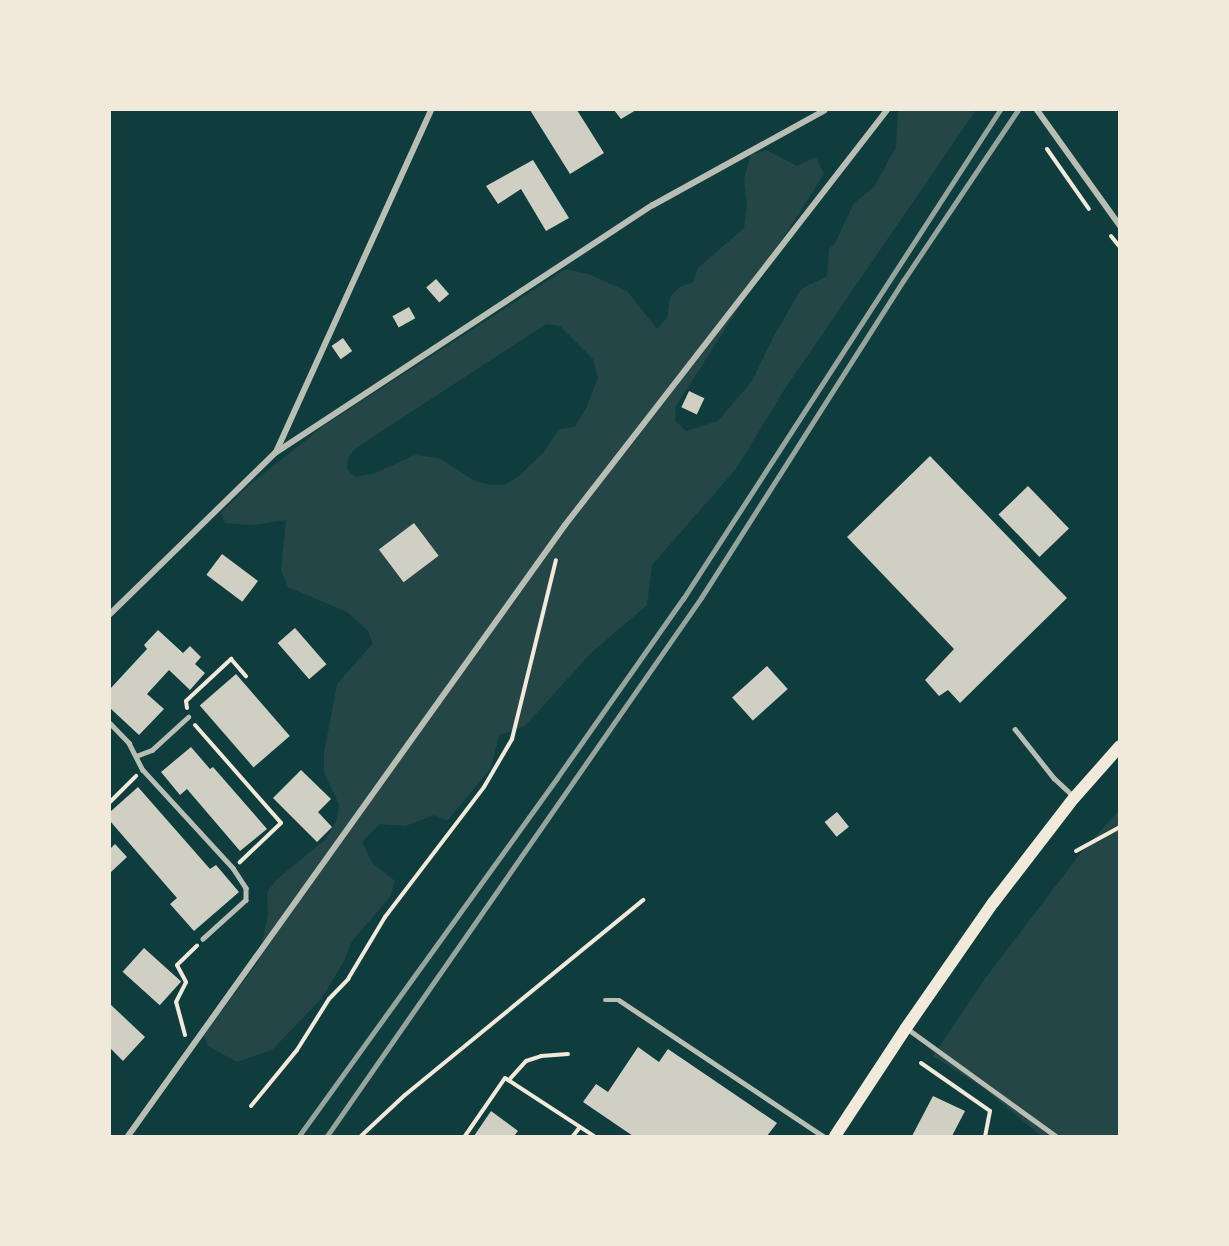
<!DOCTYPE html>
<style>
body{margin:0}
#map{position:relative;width:1229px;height:1246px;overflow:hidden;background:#0f3d3e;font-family:"Public Sans",sans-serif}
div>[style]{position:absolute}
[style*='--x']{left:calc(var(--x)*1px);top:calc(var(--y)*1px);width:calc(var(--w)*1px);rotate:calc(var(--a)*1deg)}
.green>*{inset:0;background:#244646}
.building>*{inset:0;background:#cfcfc3;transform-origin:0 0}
.path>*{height:4px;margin:-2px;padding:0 2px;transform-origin:2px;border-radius:2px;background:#f1e9da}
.service>*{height:4.5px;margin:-2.25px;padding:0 2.25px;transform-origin:2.25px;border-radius:2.25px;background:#b8beb3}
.minor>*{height:6px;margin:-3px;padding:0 3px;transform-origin:3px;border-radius:3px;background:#b8beb3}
.secondary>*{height:12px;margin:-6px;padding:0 6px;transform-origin:6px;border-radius:6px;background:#f1e9da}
.rail>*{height:4.5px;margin:-2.25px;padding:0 2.25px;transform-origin:2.25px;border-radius:2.25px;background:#97a49c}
span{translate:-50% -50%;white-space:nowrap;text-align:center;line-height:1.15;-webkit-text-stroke:6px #f1e9da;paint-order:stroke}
.frame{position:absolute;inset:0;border:111px solid #f1e9da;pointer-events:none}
</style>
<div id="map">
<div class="green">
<i style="clip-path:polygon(evenodd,898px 110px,976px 110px,784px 390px,736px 469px,652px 565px,647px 605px,590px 654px,525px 726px,499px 735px,491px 768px,447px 821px,435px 815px,405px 826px,380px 824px,362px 842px,373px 864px,395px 881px,390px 897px,352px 941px,343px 963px,321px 999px,272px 1050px,237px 1062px,208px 1046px,204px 1035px,258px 962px,268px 915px,267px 893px,276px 880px,325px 840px,337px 820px,339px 804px,324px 773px,324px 753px,337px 684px,373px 643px,367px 630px,347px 612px,288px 587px,281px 570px,286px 520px,252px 525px,225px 523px,221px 513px,248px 486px,325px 425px,566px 269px,588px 274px,627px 291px,657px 329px,667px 318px,670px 297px,680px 287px,693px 282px,698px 268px,744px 228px,747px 206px,744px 178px,751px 155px,766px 150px,797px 166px,816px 157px,824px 174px,676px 406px,675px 420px,686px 431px,718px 421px,752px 381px,774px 336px,801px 289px,827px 276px,829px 249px,835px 243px,854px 203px,874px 187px,896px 147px,898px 110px,546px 324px,560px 326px,593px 359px,598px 378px,586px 408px,575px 427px,559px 429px,544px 452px,519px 476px,505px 485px,490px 485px,475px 481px,439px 458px,415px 455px,375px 473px,355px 477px,347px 469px,348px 458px,356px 448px,546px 324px)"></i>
<i style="clip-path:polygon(1119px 810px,1119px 1136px,1041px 1136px,985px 1089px,933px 1056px,987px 976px,1080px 854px)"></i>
</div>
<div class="building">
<i style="clip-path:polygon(530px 110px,577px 110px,604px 153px,570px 174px)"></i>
<i style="clip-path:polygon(614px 110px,636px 110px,621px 119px)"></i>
<i style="clip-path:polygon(533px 160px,569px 218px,546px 231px,521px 189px,498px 204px,486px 186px)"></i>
<i style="left:436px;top:279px;width:20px;height:13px;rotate:49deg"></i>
<i style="left:409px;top:307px;width:13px;height:19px;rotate:61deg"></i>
<i style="left:343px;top:338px;width:16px;height:14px;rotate:55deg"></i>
<i style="left:689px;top:391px;width:17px;height:18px;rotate:25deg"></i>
<i style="clip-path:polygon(930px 456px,1067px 598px,960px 703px,948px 690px,939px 696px,925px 680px,954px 649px,847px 537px)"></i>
<i style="left:1028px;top:486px;width:59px;height:41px;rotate:46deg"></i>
<i style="left:414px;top:523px;width:41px;height:44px;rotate:53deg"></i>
<i style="left:222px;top:554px;width:45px;height:26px;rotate:37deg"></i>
<i style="left:295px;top:628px;width:48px;height:23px;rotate:49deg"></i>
<i style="clip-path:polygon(158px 630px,183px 653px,190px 646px,201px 657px,195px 664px,205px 673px,190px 690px,169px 670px,147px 694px,164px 709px,139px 735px,110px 708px,110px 689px,147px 649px,144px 645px)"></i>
<i style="left:767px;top:666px;width:31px;height:47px;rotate:48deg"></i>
<i style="left:236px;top:674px;width:82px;height:48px;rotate:49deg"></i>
<i style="clip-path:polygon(191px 747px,210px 769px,213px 767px,267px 829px,240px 851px,187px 789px,180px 795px,161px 772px)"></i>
<i style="clip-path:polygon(301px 770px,331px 799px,318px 812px,332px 827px,317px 842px,273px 798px)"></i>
<i style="clip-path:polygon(138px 787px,210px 869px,216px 865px,239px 892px,194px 931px,170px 904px,177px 898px,110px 821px,110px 812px)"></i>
<i style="left:837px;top:812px;width:19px;height:16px;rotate:51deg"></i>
<i style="clip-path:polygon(115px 844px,127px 857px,111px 872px,110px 849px)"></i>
<i style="left:144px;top:948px;width:50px;height:32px;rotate:42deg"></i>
<i style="clip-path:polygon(110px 1004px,145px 1037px,123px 1061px,110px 1048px)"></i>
<i style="clip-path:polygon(638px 1047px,659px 1062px,668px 1049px,777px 1123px,767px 1136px,633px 1136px,583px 1102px,596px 1084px,608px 1092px)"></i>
<i style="clip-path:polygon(933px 1096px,965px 1111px,952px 1136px,912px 1136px)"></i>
<i style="clip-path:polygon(491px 1111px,518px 1131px,514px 1136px,474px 1136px)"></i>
</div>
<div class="path">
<i style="--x:1047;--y:149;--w:73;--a:55"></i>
<i style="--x:1111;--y:236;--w:14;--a:51"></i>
<i style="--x:187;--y:708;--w:7;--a:-98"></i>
<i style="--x:186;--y:701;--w:62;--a:-43"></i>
<i style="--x:231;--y:659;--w:23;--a:49"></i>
<i style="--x:195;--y:725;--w:130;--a:48.7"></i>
<i style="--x:281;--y:823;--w:57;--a:136.4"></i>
<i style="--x:110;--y:802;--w:37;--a:-45"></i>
<i style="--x:1076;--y:851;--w:50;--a:-28.6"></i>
<i style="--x:185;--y:1035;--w:34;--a:-105"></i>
<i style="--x:176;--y:1002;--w:22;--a:-63"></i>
<i style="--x:186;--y:982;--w:19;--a:-118"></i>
<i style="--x:177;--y:965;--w:28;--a:-44"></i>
<i style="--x:921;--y:1063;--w:84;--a:34.8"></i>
<i style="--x:990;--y:1111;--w:25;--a:101"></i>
<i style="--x:509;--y:1080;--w:25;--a:-48"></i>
<i style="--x:526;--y:1061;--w:16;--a:-18"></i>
<i style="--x:541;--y:1056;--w:27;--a:-4"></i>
<i style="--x:251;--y:1106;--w:72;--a:-50.6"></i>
<i style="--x:297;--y:1050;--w:60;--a:-57.9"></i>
<i style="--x:329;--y:999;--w:28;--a:-46"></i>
<i style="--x:348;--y:979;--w:72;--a:-59.2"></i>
<i style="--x:385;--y:917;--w:163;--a:-52.7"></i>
<i style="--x:484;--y:787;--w:56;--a:-59.7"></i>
<i style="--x:512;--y:739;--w:184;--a:-76.2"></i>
<i style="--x:361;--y:1136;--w:60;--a:-43"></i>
<i style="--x:405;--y:1095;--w:308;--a:-39.3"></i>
<i style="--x:465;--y:1136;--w:70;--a:-55.4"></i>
<i style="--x:505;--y:1078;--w:106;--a:33.1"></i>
<i style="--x:573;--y:1136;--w:11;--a:-52"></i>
</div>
<div class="service">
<i style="--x:110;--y:723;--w:28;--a:46"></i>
<i style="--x:129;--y:743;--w:30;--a:63"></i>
<i style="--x:143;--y:770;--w:133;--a:47.4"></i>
<i style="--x:233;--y:868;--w:24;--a:57"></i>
<i style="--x:246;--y:888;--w:12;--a:90"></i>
<i style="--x:246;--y:900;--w:58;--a:137.8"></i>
<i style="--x:1015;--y:729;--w:63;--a:51.5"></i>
<i style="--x:1054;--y:778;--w:26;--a:43"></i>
<i style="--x:136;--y:756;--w:17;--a:-21"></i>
<i style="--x:152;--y:750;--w:49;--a:-42.5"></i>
<i style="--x:605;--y:1000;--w:14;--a:0"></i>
<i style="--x:619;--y:1000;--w:245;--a:33.7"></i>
<i style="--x:908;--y:1029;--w:183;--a:35.9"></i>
</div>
<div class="minor">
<i style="--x:1037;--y:110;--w:143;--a:54.4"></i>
<i style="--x:276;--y:452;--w:375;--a:-65.6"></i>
<i style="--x:110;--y:614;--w:231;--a:-44.3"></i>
<i style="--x:275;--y:453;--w:452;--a:-33.3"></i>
<i style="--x:653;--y:205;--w:196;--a:-28.9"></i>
<i style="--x:128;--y:1136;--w:751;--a:-54.43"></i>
<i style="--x:565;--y:525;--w:525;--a:-52.19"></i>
</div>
<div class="secondary">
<i style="--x:835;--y:1136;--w:129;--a:-56.7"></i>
<i style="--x:906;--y:1028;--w:152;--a:-55.2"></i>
<i style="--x:993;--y:903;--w:133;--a:-52.4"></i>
<i style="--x:1074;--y:798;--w:69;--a:-48.5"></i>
</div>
<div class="rail">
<i style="--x:299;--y:1136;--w:441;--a:-54.2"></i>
<i style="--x:557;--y:778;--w:219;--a:-54.9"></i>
<i style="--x:683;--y:599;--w:583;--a:-57.05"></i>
<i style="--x:327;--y:1136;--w:655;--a:-55.19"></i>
<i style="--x:701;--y:598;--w:376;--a:-57.5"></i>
<i style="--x:903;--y:281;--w:206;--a:-56.1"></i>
</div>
<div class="frame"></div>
</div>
